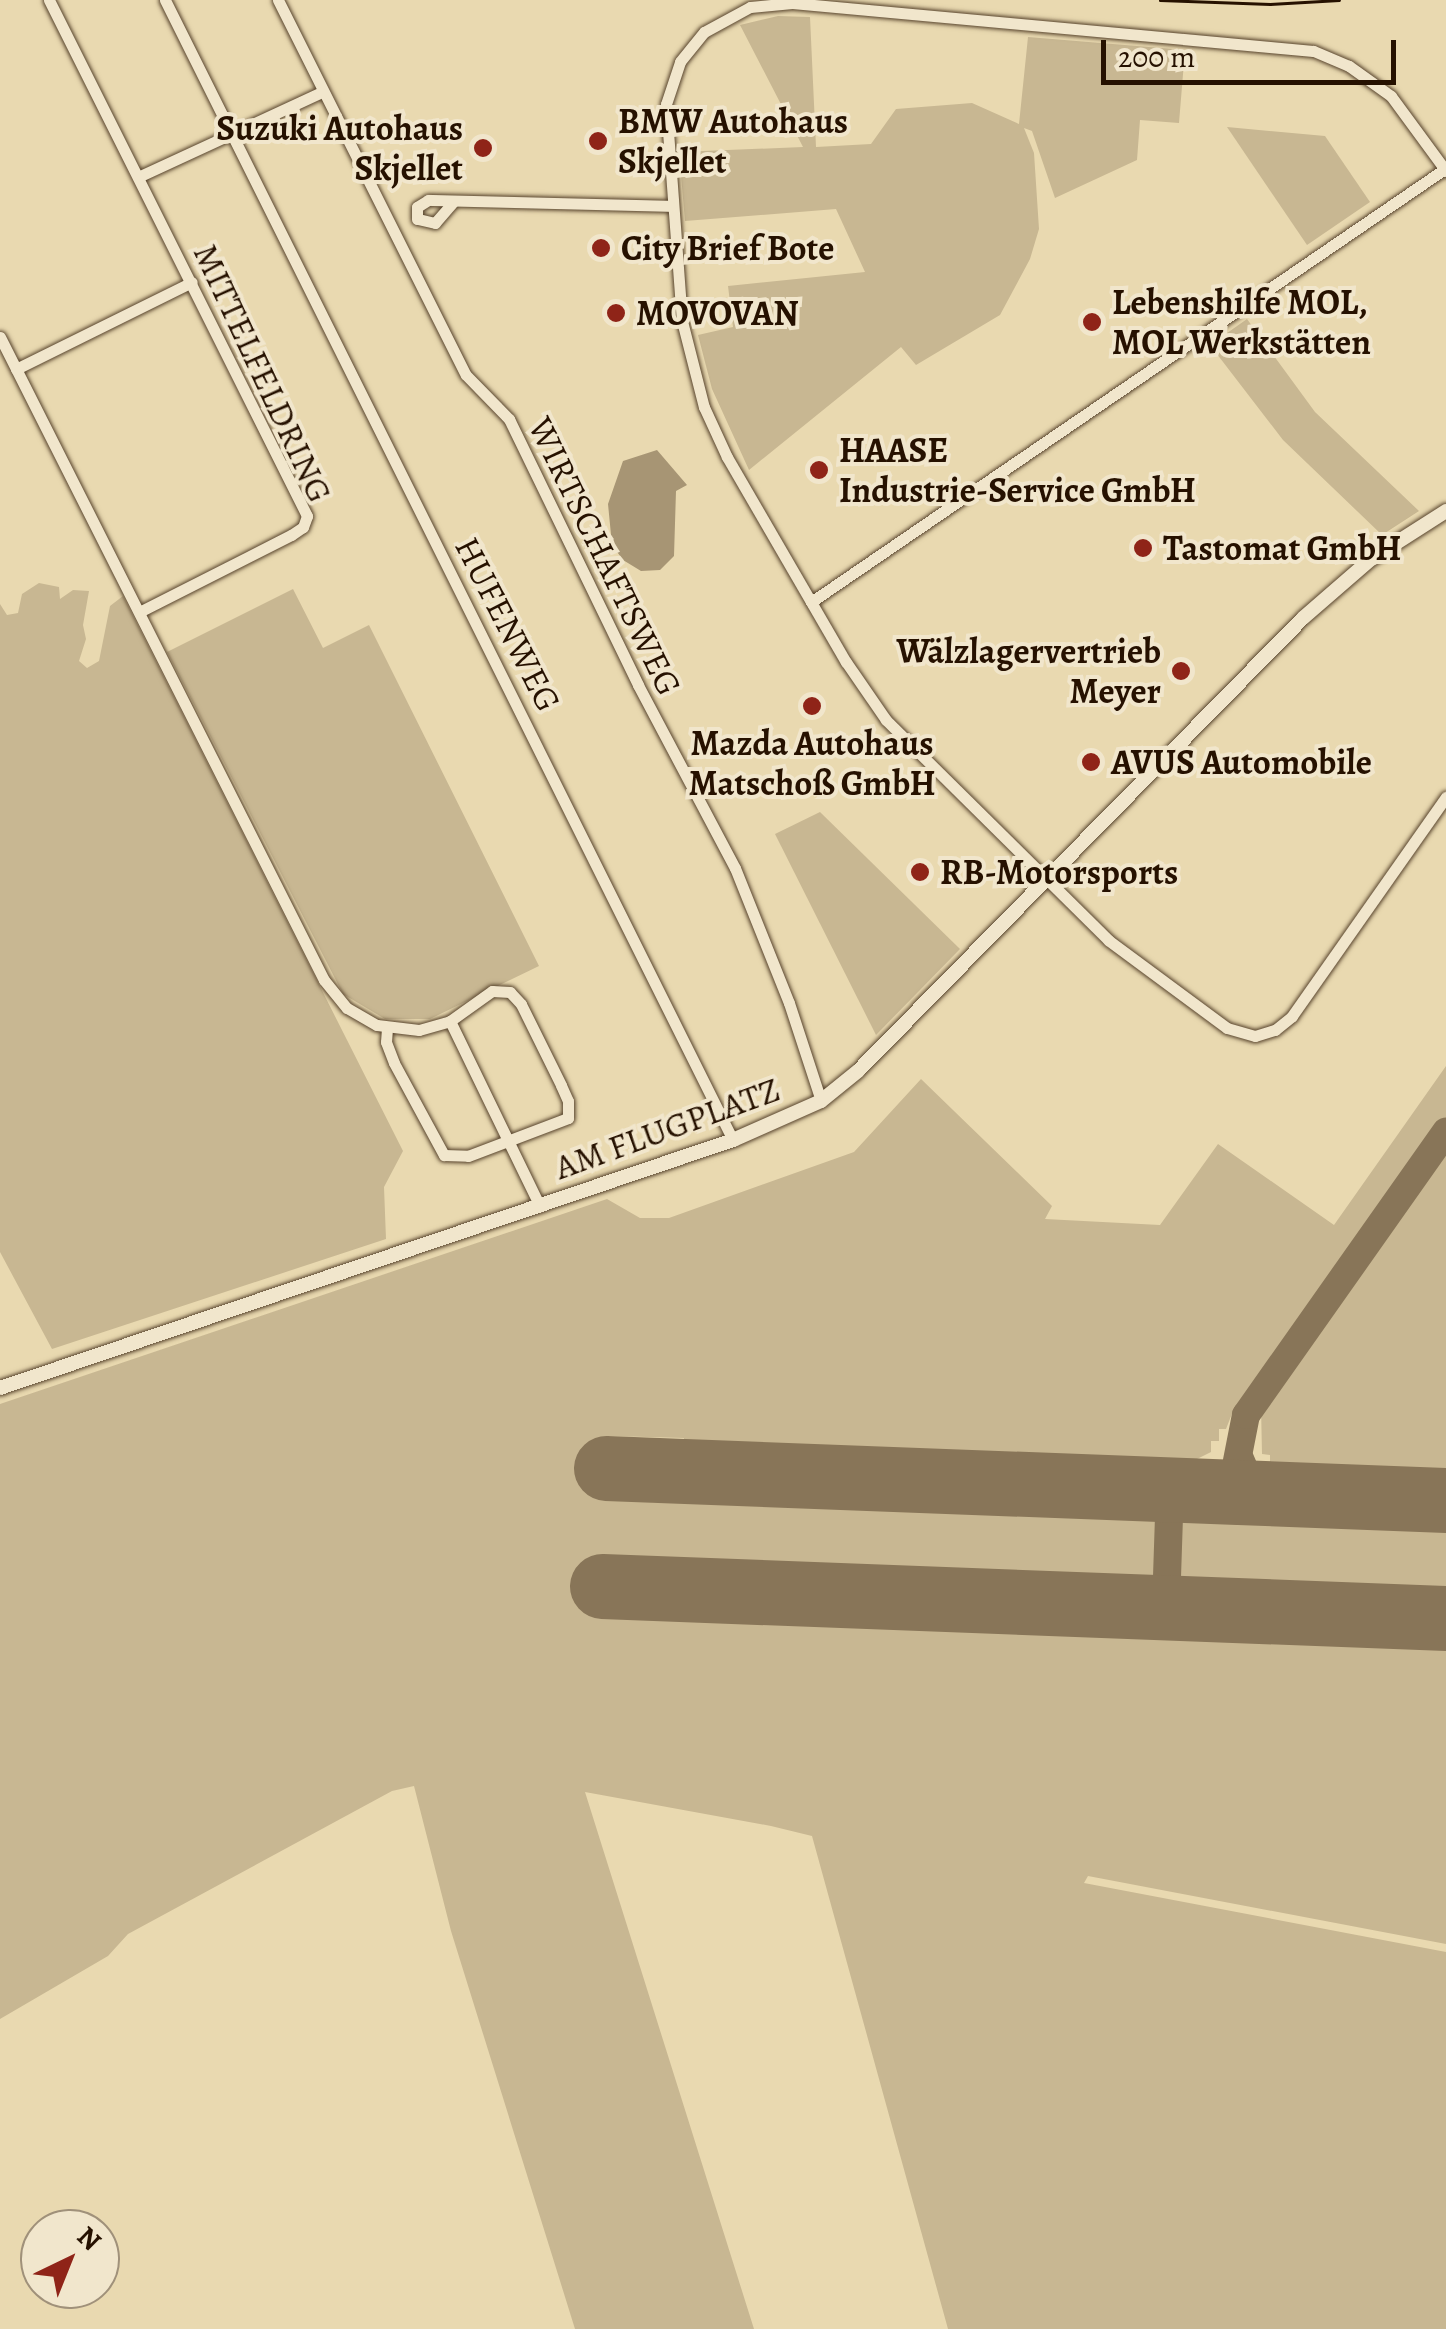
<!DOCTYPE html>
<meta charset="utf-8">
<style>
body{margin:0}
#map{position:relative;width:1446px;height:2329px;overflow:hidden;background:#e9d9b0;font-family:Alegreya,serif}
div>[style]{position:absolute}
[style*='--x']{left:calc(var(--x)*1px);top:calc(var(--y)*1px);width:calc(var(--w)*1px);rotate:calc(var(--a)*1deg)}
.green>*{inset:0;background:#c8b792}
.water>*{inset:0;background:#a79574}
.taxiway>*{height:28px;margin:-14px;padding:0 14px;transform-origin:14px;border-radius:14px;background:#887558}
.runway>*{height:65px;margin:-32.5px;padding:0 32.5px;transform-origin:32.5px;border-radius:32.5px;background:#887558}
.roads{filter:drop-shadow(0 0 2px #57432c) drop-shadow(0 0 2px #57432c)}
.minor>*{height:11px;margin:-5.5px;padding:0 5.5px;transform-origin:5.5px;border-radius:5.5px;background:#f1e6cc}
.tertiary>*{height:14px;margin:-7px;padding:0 7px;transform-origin:7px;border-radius:7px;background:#f1e6cc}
.tram>*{height:2.5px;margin:-1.25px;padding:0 1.25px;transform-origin:1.25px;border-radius:1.25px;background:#261100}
.dots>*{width:28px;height:28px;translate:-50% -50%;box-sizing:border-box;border:5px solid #f1e6cc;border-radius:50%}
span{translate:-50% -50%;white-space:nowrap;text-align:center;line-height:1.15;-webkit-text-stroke:8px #f1e6cc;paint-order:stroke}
.poi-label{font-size:35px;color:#261100;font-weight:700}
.left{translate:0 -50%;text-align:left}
.right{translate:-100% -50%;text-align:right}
.street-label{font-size:35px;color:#261100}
.north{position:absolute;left:20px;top:2209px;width:100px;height:100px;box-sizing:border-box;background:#f1e6cc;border:2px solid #a0917a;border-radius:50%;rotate:43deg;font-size:28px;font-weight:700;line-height:40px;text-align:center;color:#261100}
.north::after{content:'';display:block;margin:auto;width:35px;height:45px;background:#8f2418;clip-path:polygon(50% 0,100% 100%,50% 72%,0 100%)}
.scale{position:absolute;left:1101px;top:40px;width:295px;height:45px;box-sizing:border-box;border:5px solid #261100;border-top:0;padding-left:12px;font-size:30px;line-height:35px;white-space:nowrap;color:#261100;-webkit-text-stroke:8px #f1e6cc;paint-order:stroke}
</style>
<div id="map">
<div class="green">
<i style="clip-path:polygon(778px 16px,810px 17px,816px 147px,871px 144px,896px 109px,972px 103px,1019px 124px,1028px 37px,1185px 50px,1179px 123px,1140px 120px,1137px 160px,1055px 198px,1032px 131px,1024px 128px,1034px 153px,1039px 229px,1030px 259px,1000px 315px,916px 365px,901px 347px,749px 470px,712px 389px,698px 335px,733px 327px,728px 286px,865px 272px,836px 209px,685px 221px,679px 152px,803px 147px,740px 25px)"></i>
<i style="clip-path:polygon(1227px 127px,1325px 136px,1370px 202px,1307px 245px)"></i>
<i style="clip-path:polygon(1247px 319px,1315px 412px,1419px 511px,1382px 535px,1283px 440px,1210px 345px)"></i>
<i style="clip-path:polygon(39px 583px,59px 587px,60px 599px,73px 590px,89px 591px,83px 625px,86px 639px,79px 661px,87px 668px,99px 661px,110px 606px,123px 596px,403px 1151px,384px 1187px,386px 1239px,52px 1349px,0 1252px,0 604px,7px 615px,18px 613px,22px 594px)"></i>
<i style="clip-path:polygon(293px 589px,323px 648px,369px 625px,539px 966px,430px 1019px,385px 1019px,343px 994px,167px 652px)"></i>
<i style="clip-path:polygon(820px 812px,960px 949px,876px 1035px,775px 834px)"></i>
<i style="clip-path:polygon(1446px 1066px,1446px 1118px,1244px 1405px,1235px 1406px,1226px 1429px,1219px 1429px,1219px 1441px,1211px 1441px,1211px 1452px,1189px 1463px,1188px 1469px,684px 1450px,684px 1438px,608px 1436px,605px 1500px,672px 1503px,673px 1491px,1446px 1520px,1446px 1944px,1088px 1876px,1084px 1883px,1446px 1952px,1446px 2329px,948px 2329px,812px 1836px,771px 1826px,585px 1792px,754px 2329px,575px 2329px,451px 1931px,414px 1786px,392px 1791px,128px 1934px,108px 1956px,0 2019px,0 1404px,607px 1199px,640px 1218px,669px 1218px,854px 1152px,921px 1079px,1052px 1206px,1045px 1219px,1160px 1225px,1218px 1144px,1334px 1225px)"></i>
<i style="clip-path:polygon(1446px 1145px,1446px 1479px,1277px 1473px,1277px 1467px,1270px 1466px,1270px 1455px,1262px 1454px,1261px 1407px)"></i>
</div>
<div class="water">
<i style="clip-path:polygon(657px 450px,687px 485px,676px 491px,674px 556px,660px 570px,641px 571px,623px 560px,612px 545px,608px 504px,623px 461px)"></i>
</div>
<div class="taxiway">
<i style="--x:1240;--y:1459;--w:25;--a:67"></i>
<i style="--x:1250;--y:1482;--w:25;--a:27"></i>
<i style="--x:1206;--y:1491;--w:32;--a:-28"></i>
<i style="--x:1234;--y:1476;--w:62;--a:-78.9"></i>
<i style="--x:1246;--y:1415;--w:347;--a:-54.8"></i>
<i style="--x:1166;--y:1607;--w:118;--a:-88.1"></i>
</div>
<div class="runway">
<i style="--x:606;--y:1468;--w:841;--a:2.18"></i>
<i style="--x:602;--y:1586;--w:845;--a:2.17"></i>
</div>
<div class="roads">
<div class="minor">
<i style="--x:49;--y:0;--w:577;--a:63.43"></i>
<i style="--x:307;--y:516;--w:12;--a:110"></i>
<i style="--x:303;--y:527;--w:14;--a:146"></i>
<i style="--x:291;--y:535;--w:170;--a:153.1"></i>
<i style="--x:165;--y:0;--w:1274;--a:63.52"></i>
<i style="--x:278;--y:0;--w:419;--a:63.4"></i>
<i style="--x:466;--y:375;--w:62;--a:45.7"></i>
<i style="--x:509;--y:419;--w:296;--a:64.1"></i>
<i style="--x:638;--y:685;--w:207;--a:62.1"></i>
<i style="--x:735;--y:868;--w:145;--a:68.2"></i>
<i style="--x:789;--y:1003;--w:103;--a:71.9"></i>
<i style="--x:1446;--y:171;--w:93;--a:-126.3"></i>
<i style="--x:1391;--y:96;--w:52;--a:-144.5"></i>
<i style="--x:1349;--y:66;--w:39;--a:-157"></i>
<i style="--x:1313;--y:51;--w:523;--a:-174.74"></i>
<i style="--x:792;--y:3;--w:42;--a:174.6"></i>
<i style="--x:750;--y:7;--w:52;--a:151.5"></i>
<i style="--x:704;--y:32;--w:38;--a:129"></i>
<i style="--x:680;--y:62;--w:44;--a:108.4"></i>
<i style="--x:666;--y:104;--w:218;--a:85.8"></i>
<i style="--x:682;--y:321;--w:89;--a:75.7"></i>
<i style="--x:704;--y:407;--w:55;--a:65.3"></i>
<i style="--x:727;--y:457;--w:237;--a:59.9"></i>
<i style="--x:846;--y:662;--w:70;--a:55.4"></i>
<i style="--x:886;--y:720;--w:313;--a:44.7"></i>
<i style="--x:1108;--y:940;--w:148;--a:36.5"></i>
<i style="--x:1227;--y:1028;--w:29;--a:16"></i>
<i style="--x:1255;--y:1036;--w:21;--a:-17"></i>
<i style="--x:1275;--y:1030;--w:22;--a:-39"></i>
<i style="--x:1292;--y:1016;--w:268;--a:-54.9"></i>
<i style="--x:138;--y:177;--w:203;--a:-24.8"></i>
<i style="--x:454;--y:201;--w:29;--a:131"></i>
<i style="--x:435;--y:223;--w:18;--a:-167"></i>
<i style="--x:417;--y:219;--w:12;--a:-90"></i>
<i style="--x:417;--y:207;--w:13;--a:-32"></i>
<i style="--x:428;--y:200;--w:243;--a:1.4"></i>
<i style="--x:0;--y:337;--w:720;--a:63.26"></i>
<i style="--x:324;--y:980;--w:36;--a:51"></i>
<i style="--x:347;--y:1008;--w:34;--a:30"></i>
<i style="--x:377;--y:1025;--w:42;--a:6.8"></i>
<i style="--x:419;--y:1030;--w:32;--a:-16"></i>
<i style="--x:450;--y:1021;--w:206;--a:64.1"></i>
<i style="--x:16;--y:369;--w:196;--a:-26.3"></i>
<i style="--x:811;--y:602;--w:769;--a:-34.35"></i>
<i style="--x:387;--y:1028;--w:14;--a:94"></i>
<i style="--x:386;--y:1042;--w:22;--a:69"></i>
<i style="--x:394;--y:1063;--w:105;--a:61.5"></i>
<i style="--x:444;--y:1155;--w:24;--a:2"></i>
<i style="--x:468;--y:1156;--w:107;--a:-20.8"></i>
<i style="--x:568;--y:1118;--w:17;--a:-90"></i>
<i style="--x:568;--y:1101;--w:17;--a:-114"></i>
<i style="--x:561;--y:1085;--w:90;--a:-116.3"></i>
<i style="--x:521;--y:1004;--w:16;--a:-133"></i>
<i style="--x:510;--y:992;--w:18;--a:-177"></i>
<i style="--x:492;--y:991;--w:52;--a:144.5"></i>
</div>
<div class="tertiary">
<i style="--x:0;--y:1388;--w:774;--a:-18.69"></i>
<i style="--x:733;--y:1140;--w:96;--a:-23.9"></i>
<i style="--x:821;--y:1101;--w:48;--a:-39"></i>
<i style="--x:858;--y:1071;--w:635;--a:-45.51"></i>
<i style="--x:1303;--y:618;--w:90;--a:-40.9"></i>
<i style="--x:1371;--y:559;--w:89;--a:-32.6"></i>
</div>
</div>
<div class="tram">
<i style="--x:1160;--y:0;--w:110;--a:2.1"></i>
<i style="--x:1270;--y:4;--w:69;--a:-3.3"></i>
</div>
<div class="dots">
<i style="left:598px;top:141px;background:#8f2418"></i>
<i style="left:483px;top:148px;background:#8f2418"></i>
<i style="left:601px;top:248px;background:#8f2418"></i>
<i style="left:616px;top:313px;background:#8f2418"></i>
<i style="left:1092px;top:322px;background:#8f2418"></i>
<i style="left:819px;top:470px;background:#8f2418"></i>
<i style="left:1143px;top:548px;background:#8f2418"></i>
<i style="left:1181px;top:671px;background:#8f2418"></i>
<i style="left:812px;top:706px;background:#8f2418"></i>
<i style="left:1091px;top:762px;background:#8f2418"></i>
<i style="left:920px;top:872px;background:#8f2418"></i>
</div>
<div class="poi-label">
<span class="left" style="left:618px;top:141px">BMW Autohaus<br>Skjellet</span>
<span class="right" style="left:463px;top:148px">Suzuki Autohaus<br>Skjellet</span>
<span class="left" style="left:621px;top:248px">City Brief Bote</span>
<span class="left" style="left:1112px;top:322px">Lebenshilfe MOL,<br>MOL Werkstätten</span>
<span class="left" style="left:636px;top:313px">MOVOVAN</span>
<span class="left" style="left:839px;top:470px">HAASE<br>Industrie-Service GmbH</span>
<span class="left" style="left:1163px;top:548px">Tastomat GmbH</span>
<span class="right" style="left:1161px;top:671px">Wälzlagervertrieb<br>Meyer</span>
<span style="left:812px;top:763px">Mazda Autohaus<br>Matschoß GmbH</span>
<span class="left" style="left:1111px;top:762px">AVUS Automobile</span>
<span class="left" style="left:940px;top:872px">RB-Motorsports</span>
</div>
<div class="street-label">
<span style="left:263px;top:373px;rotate:65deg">MITTELFELDRING</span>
<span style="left:605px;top:556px;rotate:64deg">WIRTSCHAFTSWEG</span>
<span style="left:508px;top:624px;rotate:63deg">HUFENWEG</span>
<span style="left:667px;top:1128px;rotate:-20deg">AM FLUGPLATZ</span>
</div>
<div class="north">N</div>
<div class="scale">200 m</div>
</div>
